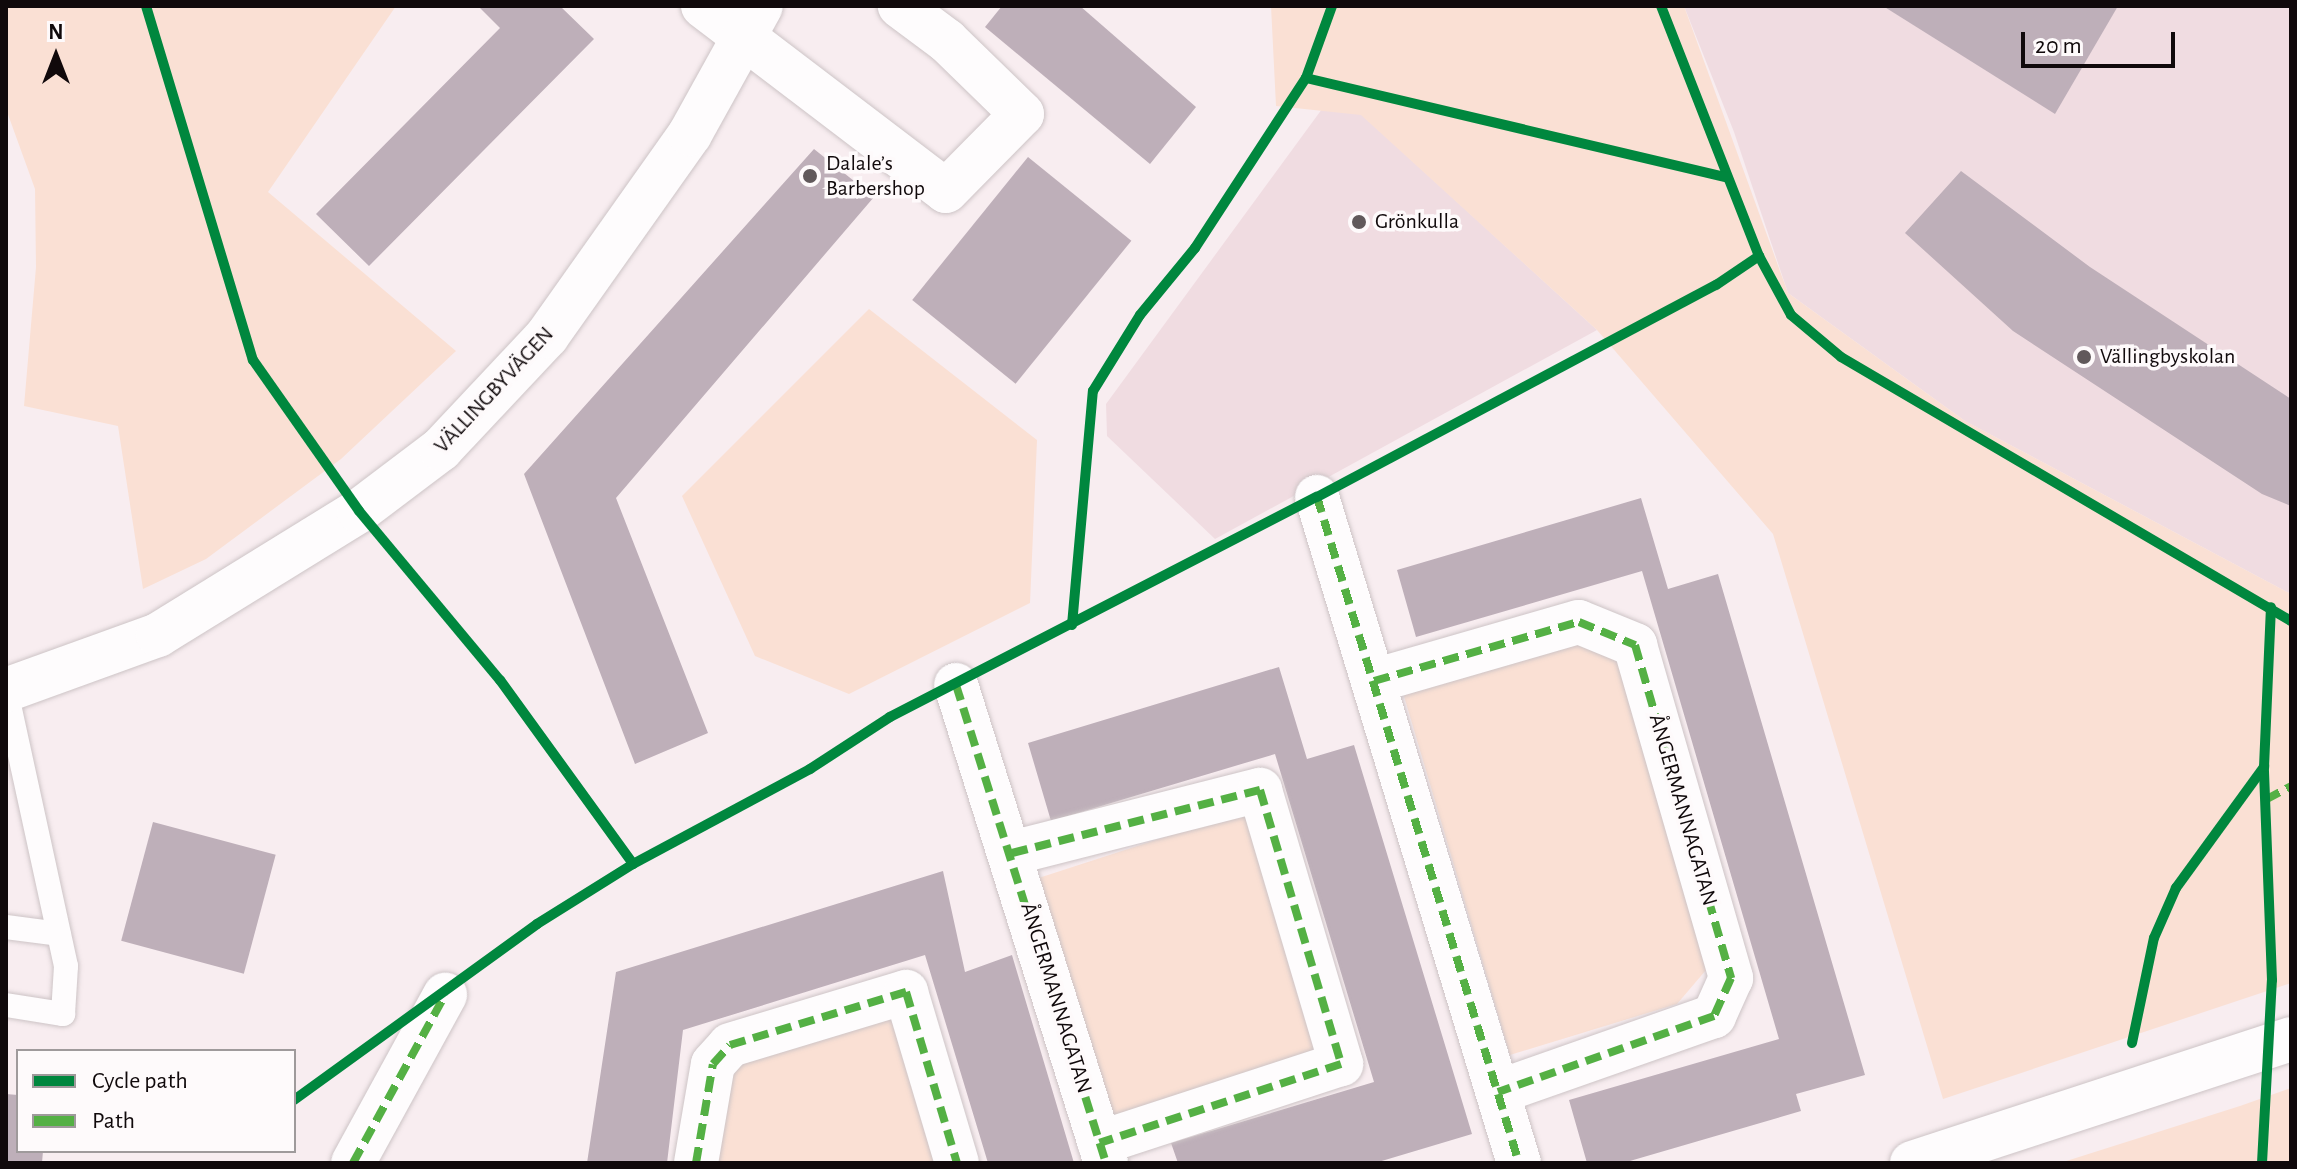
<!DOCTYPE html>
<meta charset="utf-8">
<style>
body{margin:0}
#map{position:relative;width:2297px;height:1169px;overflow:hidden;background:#f8edf0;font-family:"Alegreya Sans",sans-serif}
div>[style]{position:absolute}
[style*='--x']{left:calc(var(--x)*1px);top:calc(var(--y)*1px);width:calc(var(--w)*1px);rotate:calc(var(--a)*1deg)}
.built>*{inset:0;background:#f0dce1}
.green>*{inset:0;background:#fae0d4;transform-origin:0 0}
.building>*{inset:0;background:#beafb9;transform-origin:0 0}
.roads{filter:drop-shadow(0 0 2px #cdc4c6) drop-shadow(0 0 2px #cdc4c6)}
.lane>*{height:24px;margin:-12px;padding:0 12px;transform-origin:12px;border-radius:12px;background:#fefcfd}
.street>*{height:44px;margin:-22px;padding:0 22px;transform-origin:22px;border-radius:22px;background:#fefcfd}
.quiet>*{height:8px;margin-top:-4px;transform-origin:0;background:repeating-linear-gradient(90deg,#54b044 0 16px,transparent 0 24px)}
.cycleway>*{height:10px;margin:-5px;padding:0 5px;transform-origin:5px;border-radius:5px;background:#00873e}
.dots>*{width:22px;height:22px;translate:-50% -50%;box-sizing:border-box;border:4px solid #fefafb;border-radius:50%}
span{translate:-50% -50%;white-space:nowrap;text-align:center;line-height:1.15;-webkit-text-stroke:7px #fefafb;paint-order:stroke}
.poi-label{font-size:22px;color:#10090b}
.left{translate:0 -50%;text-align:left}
.street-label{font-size:22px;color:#10090b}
.frame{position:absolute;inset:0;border:8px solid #10090b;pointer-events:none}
.legend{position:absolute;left:16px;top:1049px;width:280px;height:104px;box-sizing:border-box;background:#fefafb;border:2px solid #9f9a9b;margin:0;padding:10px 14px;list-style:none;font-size:24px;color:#10090b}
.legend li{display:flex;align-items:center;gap:16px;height:40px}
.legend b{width:40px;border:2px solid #9f9a9b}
.north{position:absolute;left:16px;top:16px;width:80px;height:80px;-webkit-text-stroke:6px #fefafb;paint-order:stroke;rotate:0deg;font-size:22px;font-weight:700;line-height:32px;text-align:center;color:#10090b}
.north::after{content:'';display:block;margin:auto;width:28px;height:36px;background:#10090b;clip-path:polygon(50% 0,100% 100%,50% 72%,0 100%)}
.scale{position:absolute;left:2021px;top:32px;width:154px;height:36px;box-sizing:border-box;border:4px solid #10090b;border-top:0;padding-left:10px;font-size:24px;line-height:28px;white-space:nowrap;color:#10090b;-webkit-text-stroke:6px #fefafb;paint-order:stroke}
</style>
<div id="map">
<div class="built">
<i style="clip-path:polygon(1684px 6px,2291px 6px,2291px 594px,1965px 421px,1788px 293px,1734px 132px)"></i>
<i style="clip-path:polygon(1322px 109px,1361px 114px,1597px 330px,1215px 539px,1107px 436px,1106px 404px)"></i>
</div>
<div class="green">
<i style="clip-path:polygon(6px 6px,396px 6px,268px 192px,456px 351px,341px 459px,206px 559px,143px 589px,118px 426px,24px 406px,36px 267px,35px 189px,6px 109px)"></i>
<i style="clip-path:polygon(1271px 6px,1684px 6px,1788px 293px,1965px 421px,2291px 594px,2291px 983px,1943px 1099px,1773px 534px,1597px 330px,1361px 115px,1276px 106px)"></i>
<i style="clip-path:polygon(869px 309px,1037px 440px,1030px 603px,849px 694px,755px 656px,682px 496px)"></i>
<i style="clip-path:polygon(1568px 638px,1621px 657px,1712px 963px,1677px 1004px,1510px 1055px,1401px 686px)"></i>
<i style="left:1245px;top:811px;width:259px;height:221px;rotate:72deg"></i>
<i style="clip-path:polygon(897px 1009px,943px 1163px,713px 1163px,726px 1076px,747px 1056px)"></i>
<i style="clip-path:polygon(2291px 1088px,2291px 1163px,2060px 1163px,2240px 1106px)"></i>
</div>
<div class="building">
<i style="clip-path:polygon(478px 6px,560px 6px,594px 39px,369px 266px,316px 214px,500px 28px)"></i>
<i style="clip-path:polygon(1002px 6px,1080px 6px,1196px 107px,1150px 164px,985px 27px)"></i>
<i style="clip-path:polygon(1883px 6px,2118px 6px,2055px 114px)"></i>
<i style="clip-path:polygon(814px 149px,874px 197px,616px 498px,708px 733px,635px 764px,524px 474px)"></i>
<i style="left:1028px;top:157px;width:133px;height:184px;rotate:39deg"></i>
<i style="clip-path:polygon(1961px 171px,2090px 267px,2291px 399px,2291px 506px,2262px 494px,2013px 331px,1905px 233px)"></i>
<i style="clip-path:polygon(1641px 498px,1668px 589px,1718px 574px,1865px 1075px,1796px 1094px,1801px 1111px,1623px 1163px,1587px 1163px,1569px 1100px,1779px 1039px,1642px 571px,1416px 637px,1397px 570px)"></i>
<i style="clip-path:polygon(1279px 667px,1307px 759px,1354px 745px,1472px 1134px,1375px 1163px,1178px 1163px,1171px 1143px,1374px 1082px,1275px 754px,1051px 821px,1028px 743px)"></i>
<i style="left:153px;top:822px;width:127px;height:123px;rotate:15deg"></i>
<i style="clip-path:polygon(943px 871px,965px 972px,1012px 955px,1074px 1163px,988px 1163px,925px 955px,683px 1030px,667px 1163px,587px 1163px,616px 972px)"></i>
<i style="clip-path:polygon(6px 1094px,18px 1095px,18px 1151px,43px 1151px,42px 1163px,6px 1163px)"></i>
</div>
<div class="roads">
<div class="lane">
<i style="--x:6;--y:927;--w:53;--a:7.5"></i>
<i style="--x:6;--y:1005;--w:58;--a:9"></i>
<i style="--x:63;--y:1014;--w:48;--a:-86.4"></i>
<i style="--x:66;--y:966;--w:282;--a:-102.3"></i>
</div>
<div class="street">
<i style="--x:703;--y:6;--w:305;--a:37.3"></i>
<i style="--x:946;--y:191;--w:108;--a:-45.4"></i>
<i style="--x:1022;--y:114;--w:105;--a:-135.8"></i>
<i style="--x:947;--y:41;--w:59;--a:-143.3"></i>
<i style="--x:1317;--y:497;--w:696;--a:73.13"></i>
<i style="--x:1374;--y:681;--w:213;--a:-16.1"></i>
<i style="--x:1579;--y:622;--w:61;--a:22.3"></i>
<i style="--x:1635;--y:645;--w:347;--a:73.9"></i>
<i style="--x:1731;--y:978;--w:42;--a:114.1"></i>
<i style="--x:1714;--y:1016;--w:229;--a:160.6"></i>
<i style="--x:956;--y:685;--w:501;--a:72.58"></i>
<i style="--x:6;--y:690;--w:162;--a:-19.9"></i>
<i style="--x:158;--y:635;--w:236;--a:-31.7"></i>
<i style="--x:359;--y:511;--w:103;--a:-37.1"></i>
<i style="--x:441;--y:449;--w:155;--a:-46.8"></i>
<i style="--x:547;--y:336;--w:247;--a:-54.7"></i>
<i style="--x:690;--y:134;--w:146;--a:-61"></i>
<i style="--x:1012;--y:853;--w:256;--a:-14.3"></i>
<i style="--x:1260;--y:790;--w:286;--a:73.5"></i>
<i style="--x:1341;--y:1064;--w:254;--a:161.9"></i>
<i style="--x:353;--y:1163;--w:192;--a:-61.3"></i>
<i style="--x:696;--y:1163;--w:100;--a:-80.3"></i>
<i style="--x:713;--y:1064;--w:25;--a:-48"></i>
<i style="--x:730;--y:1045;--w:184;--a:-16.8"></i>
<i style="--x:906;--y:992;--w:178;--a:73.4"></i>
<i style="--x:1912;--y:1163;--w:399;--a:-18.1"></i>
</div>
</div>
<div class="quiet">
<i style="--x:1317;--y:497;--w:696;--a:73.13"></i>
<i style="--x:1374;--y:681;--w:213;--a:-16.1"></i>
<i style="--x:1579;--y:622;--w:61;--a:22.3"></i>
<i style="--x:1635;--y:645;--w:347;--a:73.9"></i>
<i style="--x:1731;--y:978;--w:42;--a:114.1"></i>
<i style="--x:1714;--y:1016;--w:229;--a:160.6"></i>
<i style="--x:956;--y:685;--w:501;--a:72.58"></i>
<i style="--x:2265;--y:800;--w:30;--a:-28"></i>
<i style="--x:1012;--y:853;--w:256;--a:-14.3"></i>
<i style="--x:1260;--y:790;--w:286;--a:73.5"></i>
<i style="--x:1341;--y:1064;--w:254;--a:161.9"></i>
<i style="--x:353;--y:1163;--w:192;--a:-61.3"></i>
<i style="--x:696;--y:1163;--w:100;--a:-80.3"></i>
<i style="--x:713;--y:1064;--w:25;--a:-48"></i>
<i style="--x:730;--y:1045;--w:184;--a:-16.8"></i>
<i style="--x:906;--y:992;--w:178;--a:73.4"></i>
</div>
<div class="cycleway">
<i style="--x:146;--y:6;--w:370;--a:73.2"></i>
<i style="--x:253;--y:360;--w:184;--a:54.9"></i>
<i style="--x:359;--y:511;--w:220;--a:50.2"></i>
<i style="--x:500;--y:680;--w:227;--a:54.1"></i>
<i style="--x:1661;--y:6;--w:269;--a:68.6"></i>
<i style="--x:1759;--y:256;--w:67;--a:61.5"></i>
<i style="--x:1791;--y:315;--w:65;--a:40"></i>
<i style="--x:1841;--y:357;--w:522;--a:30.4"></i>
<i style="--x:1306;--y:78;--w:432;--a:13.3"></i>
<i style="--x:1072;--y:625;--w:235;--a:-84.9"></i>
<i style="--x:1093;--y:391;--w:89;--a:-58.3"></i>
<i style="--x:1140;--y:315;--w:87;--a:-50.6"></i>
<i style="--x:1195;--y:248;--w:203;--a:-56.9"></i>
<i style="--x:1306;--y:78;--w:77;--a:-70.1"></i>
<i style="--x:2132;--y:1043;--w:107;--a:-78.2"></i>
<i style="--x:2154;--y:938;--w:55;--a:-66.3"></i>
<i style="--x:2176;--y:888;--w:150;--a:-54"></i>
<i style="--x:294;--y:1100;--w:300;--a:-35.9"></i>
<i style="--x:537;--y:924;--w:113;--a:-32"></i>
<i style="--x:633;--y:864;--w:201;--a:-28.2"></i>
<i style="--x:810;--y:769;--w:95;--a:-33"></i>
<i style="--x:890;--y:717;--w:480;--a:-27.3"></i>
<i style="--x:1317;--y:497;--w:452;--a:-28"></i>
<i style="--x:1716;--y:285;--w:52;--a:-34"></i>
<i style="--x:2262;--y:1163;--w:183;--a:-86.9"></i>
<i style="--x:2272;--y:980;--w:213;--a:-92.2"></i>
<i style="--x:2264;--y:767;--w:160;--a:-87.5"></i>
</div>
<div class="dots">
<i style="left:810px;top:176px;background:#61595b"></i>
<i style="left:1359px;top:222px;background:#61595b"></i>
<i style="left:2084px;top:357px;background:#61595b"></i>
</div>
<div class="poi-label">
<span class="left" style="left:826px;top:176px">Dalale’s<br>Barbershop</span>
<span class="left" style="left:1375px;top:222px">Grönkulla</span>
<span class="left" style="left:2100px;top:357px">Vällingbyskolan</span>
</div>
<div class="street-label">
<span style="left:494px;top:390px;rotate:-47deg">VÄLLINGBYVÄGEN</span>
<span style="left:1683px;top:810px;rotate:74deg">ÅNGERMANNAGATAN</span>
<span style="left:1056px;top:998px;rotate:73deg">ÅNGERMANNAGATAN</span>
</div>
<div class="frame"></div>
<ul class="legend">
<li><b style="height:10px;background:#00873e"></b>Cycle path</li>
<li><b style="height:10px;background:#54b044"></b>Path</li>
</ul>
<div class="north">N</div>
<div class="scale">20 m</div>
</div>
